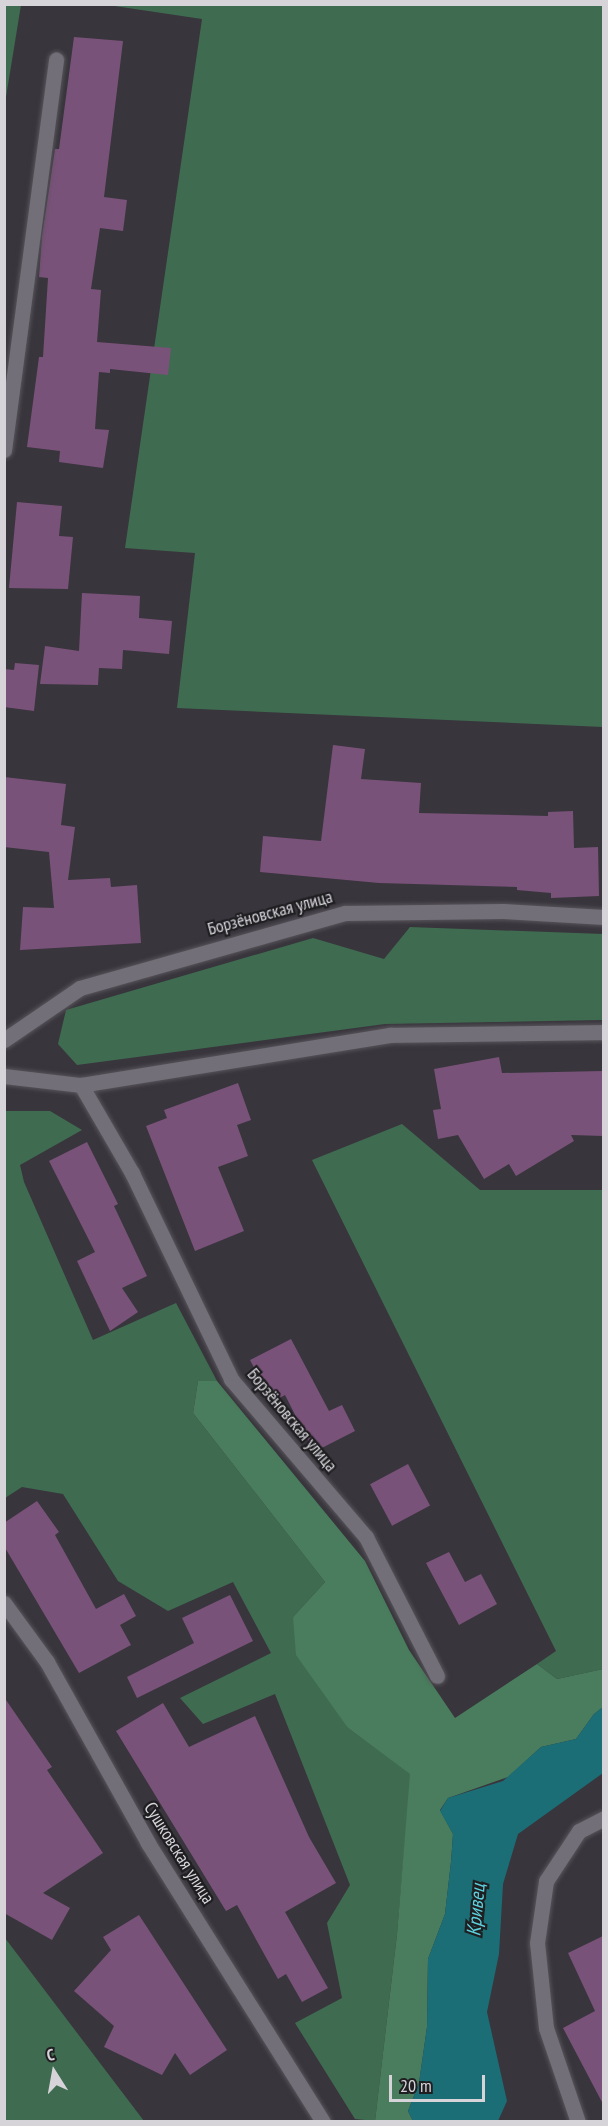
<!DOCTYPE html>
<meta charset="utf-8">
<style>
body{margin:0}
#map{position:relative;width:608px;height:2126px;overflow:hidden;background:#39353d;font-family:"PT Sans Narrow",sans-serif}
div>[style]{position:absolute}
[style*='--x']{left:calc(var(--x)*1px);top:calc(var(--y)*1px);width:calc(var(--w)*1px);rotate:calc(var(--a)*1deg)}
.green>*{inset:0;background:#3f6c50}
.forest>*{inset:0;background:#497d5d}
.water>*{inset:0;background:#1b6e76}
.building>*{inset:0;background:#795279;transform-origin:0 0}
.roads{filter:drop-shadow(0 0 2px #57545a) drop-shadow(0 0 2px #57545a)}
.minor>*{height:15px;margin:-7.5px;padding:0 7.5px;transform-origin:7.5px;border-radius:7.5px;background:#736f78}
span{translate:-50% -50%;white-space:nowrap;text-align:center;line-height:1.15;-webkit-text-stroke:4.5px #1f1e21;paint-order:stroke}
.street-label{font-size:18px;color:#d6d4d9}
.water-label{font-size:20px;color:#5cd2de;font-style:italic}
.frame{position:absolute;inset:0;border:6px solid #d6d4d9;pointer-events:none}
.north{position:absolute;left:24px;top:2042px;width:60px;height:60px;-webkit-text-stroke:4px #1f1e21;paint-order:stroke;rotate:349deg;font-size:16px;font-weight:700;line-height:24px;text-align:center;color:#d6d4d9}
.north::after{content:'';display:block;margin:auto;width:21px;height:27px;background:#d6d4d9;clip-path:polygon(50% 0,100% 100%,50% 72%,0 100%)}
.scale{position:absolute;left:389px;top:2075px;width:96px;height:27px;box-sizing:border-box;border:3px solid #d6d4d9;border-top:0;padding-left:8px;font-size:18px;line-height:21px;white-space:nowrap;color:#d6d4d9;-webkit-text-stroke:4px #1f1e21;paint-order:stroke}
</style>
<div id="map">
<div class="green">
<i style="clip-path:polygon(5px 4px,21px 5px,5px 103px,4px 5px)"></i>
<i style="clip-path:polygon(108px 5px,603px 5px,603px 727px,177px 708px,195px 553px,125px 548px,202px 19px)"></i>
<i style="clip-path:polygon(410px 927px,603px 934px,603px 1020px,385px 1024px,77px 1065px,58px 1044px,66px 1010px,313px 938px,384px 959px)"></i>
<i style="clip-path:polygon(4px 1111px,50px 1111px,82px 1130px,20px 1165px,24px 1182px,93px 1340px,176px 1303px,217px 1381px,198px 1381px,193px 1413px,325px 1582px,293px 1617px,348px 1728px,411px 1774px,397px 1934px,375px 2121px,355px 2119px,295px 2023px,342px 1998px,327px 1923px,350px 1885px,275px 1694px,203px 1724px,180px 1698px,271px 1653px,233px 1582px,168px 1611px,118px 1581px,63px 1494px,22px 1487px,5px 1498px)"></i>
<i style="clip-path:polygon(402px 1124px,480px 1190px,603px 1190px,603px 1669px,557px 1679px,537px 1664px,556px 1651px,312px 1160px)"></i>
<i style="clip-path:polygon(5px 1938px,144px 2121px,5px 2121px)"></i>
</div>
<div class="forest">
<i style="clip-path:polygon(198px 1381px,217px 1381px,365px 1561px,409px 1650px,455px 1718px,537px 1664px,557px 1679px,603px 1669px,603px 1707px,594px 1714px,576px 1739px,541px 1747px,508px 1777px,448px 1798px,440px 1810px,453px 1834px,451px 1862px,445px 1914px,428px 1959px,427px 2027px,419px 2083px,408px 2111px,413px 2121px,375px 2121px,397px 1934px,410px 1774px,348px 1728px,296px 1655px,293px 1617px,325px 1582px,193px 1413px)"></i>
</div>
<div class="water">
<i style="clip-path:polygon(603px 1707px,603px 1773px,518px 1834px,503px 1884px,499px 1954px,487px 2012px,507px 2101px,498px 2121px,413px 2121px,408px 2111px,419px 2083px,427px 2027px,428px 1959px,445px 1914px,451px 1862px,453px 1834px,440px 1811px,448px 1798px,503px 1781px,541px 1747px,576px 1739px,594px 1714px)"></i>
</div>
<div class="building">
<i style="clip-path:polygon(74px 37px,123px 41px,104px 197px,127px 200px,123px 231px,100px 228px,91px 289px,101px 290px,97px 342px,171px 348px,168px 375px,110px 369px,110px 373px,99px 372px,95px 429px,109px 430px,103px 468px,59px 462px,60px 451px,27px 447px,39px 357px,43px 357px,48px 278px,39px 277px,42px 236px,55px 149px,59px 149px)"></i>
<i style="clip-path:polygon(17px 502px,62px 506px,59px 536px,73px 537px,68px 589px,9px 588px)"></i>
<i style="clip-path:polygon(82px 593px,140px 596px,139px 618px,172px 621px,169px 654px,123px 650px,122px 669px,99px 668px,98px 685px,40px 684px,45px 646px,79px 651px)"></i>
<i style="clip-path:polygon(15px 663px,39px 665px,34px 711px,4px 707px,4px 669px,14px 670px)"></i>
<i style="clip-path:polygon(333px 745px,365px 749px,361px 779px,421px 783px,419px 813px,548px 816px,548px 812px,573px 811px,574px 848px,598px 847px,599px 896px,551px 898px,551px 893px,517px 890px,517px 887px,379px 883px,260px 872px,263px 836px,321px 841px)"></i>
<i style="clip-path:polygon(4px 777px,66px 784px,61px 825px,75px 827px,68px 880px,110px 878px,111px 887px,137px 885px,141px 943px,20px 950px,23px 907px,54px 908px,49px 852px,4px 847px)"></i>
<i style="clip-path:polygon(499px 1057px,502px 1073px,603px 1071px,603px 1136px,571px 1135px,574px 1141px,516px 1176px,509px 1164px,484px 1179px,458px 1135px,438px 1139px,433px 1110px,441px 1109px,434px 1069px)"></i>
<i style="clip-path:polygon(238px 1083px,251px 1120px,237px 1125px,248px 1156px,218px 1167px,244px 1231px,195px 1251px,146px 1126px,167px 1118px,164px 1110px)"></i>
<i style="clip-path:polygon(87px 1142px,118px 1204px,114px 1206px,147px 1276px,122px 1288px,138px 1312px,110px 1331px,77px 1261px,95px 1252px,49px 1161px)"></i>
<i style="clip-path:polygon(291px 1339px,329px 1411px,342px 1405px,355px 1431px,314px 1452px,285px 1395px,272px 1402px,250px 1360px)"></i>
<i style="left:408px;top:1464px;width:47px;height:43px;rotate:62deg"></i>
<i style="clip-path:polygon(37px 1501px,59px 1532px,55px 1535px,96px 1609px,124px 1594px,136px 1616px,120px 1625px,131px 1645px,79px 1673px,4px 1546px,4px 1523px)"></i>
<i style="clip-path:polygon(449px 1552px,465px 1582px,481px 1574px,497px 1604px,459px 1625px,426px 1563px)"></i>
<i style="clip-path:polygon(230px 1595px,253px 1641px,137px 1698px,127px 1677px,194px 1643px,182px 1618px)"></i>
<i style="clip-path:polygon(4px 1697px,52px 1767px,47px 1770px,103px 1853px,43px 1893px,70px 1908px,52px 1940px,4px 1913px)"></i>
<i style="clip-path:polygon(163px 1703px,189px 1747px,255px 1716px,309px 1837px,336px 1883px,285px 1912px,328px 1988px,302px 2002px,286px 1974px,278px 1979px,237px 1905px,226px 1911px,116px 1731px)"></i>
<i style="clip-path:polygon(139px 1915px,227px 2050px,190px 2075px,175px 2053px,162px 2075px,104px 2047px,114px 2026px,74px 1991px,111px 1950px,103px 1937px)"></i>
<i style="clip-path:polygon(603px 1936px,603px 2104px,563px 2028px,595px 2011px,568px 1953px)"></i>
</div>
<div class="roads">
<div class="minor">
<i style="--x:4;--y:450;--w:394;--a:-82.4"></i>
<i style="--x:4;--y:1040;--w:92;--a:-34.4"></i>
<i style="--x:80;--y:988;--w:275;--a:-15.8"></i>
<i style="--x:345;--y:913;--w:158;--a:-0.7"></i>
<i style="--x:503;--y:911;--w:101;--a:3.4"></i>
<i style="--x:4;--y:1076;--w:78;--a:6.7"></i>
<i style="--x:81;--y:1085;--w:313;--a:-9.2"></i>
<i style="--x:390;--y:1035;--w:214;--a:-0.8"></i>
<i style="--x:81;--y:1085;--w:102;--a:59.9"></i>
<i style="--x:132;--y:1173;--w:229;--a:64.3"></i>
<i style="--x:231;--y:1379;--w:208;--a:49.5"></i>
<i style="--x:366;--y:1537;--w:156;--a:62.9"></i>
<i style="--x:4;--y:1603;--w:73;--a:53.9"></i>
<i style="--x:47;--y:1662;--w:207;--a:60.8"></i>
<i style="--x:148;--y:1843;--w:329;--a:57.9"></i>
<i style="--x:578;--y:2122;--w:99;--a:-108.8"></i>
<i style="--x:546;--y:2028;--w:85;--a:-96"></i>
<i style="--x:537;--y:1943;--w:63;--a:-81.7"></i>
<i style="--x:546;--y:1881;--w:60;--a:-56.6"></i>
<i style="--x:579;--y:1831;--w:28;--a:-27"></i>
</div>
</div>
<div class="street-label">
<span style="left:270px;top:913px;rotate:-15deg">Борзёновская улица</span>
<span style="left:292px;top:1420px;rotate:50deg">Борзёновская улица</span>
<span style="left:179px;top:1853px;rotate:58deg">Сушковская улица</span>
</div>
<div class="water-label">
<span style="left:476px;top:1910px;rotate:-85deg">Кривец</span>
</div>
<div class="frame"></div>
<div class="north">С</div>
<div class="scale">20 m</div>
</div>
